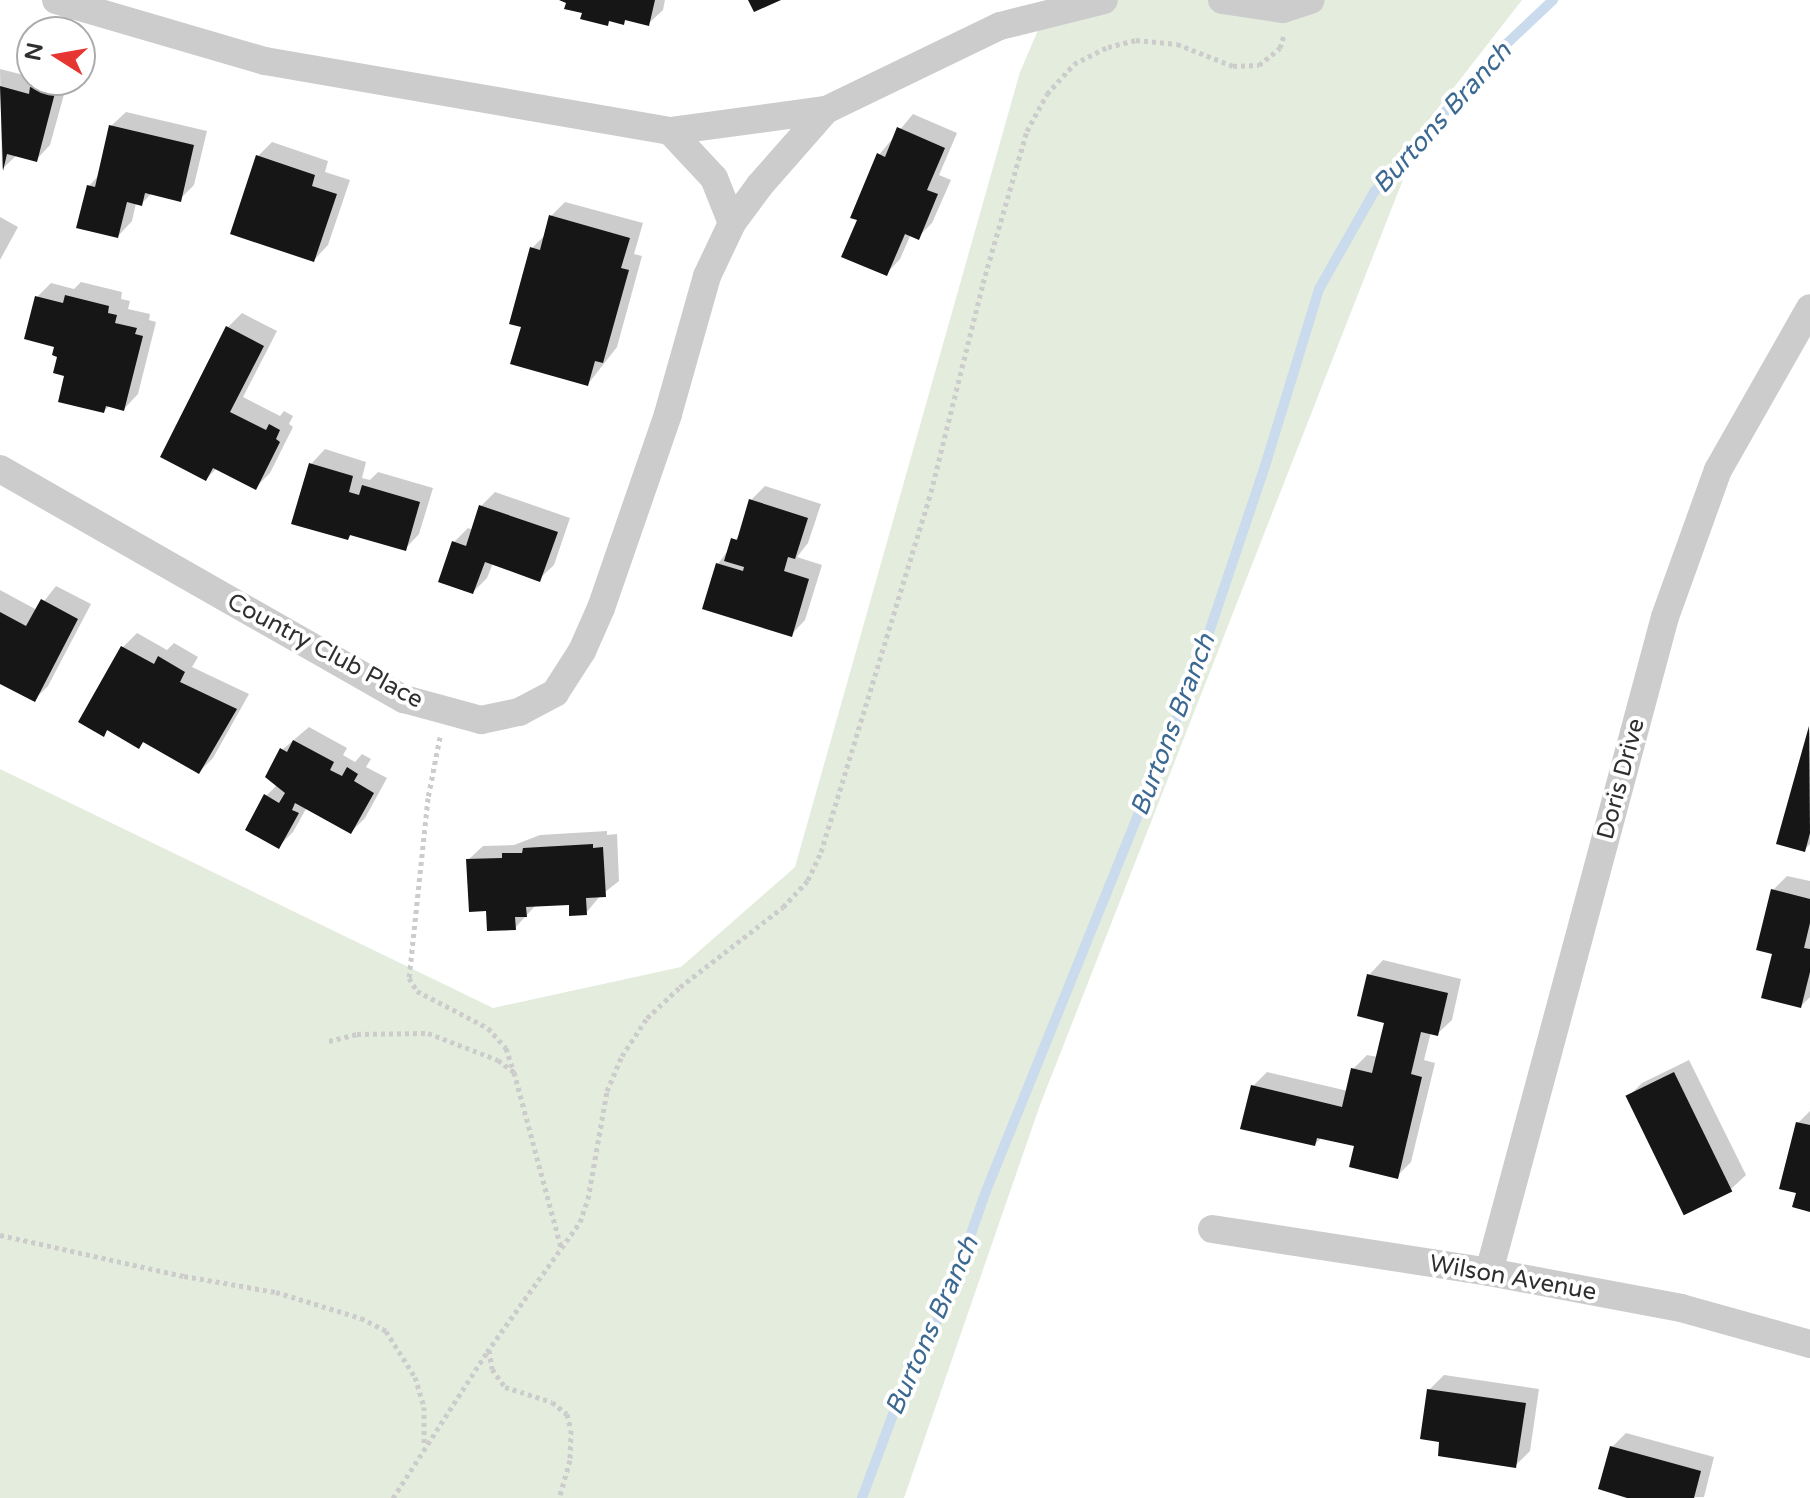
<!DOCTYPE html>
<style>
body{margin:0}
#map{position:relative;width:1810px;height:1498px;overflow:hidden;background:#fff;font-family:"Varela Round",sans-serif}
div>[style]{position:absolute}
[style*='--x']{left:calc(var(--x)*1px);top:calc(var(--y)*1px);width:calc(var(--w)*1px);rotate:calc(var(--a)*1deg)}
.green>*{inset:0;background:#e4ecdd}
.shadow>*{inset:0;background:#0003}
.stream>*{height:10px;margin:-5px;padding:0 5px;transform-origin:5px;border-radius:5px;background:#c9dbec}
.building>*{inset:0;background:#161616;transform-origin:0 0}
.path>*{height:5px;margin-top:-2.5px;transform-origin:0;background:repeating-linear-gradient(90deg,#ccc 0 4px,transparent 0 8px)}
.minor>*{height:28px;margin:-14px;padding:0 14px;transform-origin:14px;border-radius:14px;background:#ccc}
span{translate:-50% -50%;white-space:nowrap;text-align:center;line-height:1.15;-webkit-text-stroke:8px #fff;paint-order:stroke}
.street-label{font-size:24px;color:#2f2f2f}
.water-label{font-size:26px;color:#3c6992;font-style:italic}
.north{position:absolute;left:16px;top:16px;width:80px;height:80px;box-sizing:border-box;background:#fff;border:2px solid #acacac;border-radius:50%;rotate:281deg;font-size:22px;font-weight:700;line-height:32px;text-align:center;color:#2f2f2f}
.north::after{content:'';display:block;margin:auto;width:28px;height:36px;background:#e63631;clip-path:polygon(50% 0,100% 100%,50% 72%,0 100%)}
</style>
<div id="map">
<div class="green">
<i style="clip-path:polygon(1051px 0,1522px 0,1424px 126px,1040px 1105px,904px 1498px,0 1498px,0 769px,493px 1008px,681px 967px,795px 867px,1020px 72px)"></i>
</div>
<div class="shadow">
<i style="clip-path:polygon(563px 0,665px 0,663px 10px,648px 24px,627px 18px,623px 22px,611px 19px,607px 24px)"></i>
<i style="clip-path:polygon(0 69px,32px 77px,32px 80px,68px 80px,50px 145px,36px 160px,17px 155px,2px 169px)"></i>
<i style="clip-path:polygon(126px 112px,207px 131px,194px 185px,180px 199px,152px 193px,141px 204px,136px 203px,132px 221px,118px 236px,89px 186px,99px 175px,111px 126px)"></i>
<i style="clip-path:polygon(913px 114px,957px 133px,939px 175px,951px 180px,932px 223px,918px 237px,911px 234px,900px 259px,886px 274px,859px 219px,879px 155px)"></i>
<i style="clip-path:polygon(272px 142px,328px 161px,325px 172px,350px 180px,328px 245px,314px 260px,258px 156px)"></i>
<i style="clip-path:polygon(565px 202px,643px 223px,634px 254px,642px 256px,617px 347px,588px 384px,523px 326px,532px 248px,546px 234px,551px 216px)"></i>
<i style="clip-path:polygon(0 217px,18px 227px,0 260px)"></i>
<i style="clip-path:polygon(81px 282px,122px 292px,121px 299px,130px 301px,128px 309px,150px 314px,149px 320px,156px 322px,138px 394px,124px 409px,110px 405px,104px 411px,67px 375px,37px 297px,51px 283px,74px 289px)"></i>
<i style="clip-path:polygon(242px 313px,277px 331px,243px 397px,280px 416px,284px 411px,293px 416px,289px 424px,293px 427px,270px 473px,255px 488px,217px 468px,206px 479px,227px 328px)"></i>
<i style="clip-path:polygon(325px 449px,366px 462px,362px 478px,370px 480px,378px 472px,433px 488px,419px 534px,405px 549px,352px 533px,347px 538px,311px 464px)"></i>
<i style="clip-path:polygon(765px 486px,821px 504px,808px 543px,797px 557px,822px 565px,805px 620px,791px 635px,718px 564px,742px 531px,751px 500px)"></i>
<i style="clip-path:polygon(495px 492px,570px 518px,554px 565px,539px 579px,493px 563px,487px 578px,473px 592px,454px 542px,468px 528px,473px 530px,481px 506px)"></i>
<i style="clip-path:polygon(56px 586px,91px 604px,48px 686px,34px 700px,0 682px,0 590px,37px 610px)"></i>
<i style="clip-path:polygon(137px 633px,167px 650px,174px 643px,198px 657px,192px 667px,249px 694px,213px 758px,199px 772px,144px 741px,139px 746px,109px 729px,103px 734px,81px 722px,123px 647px)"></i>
<i style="clip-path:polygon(309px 727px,347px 748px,343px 755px,355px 762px,362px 754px,371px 759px,366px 767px,387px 778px,365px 818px,351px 832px,307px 807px,293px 832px,279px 846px,266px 796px,278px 784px,282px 750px)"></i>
<i style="clip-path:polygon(1810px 730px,1810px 844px,1804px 850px,1778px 842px)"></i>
<i style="clip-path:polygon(607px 831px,607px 835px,617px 834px,619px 881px,600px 896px,586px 913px,571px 903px,536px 905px,515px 928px,488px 909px,468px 860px,483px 846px,514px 845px,540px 835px)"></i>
<i style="clip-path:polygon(1787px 876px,1810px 881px,1810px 997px,1801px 1006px,1774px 953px,1773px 890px)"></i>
<i style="clip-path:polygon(1383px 960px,1461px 979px,1452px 1020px,1437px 1034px,1431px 1032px,1424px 1060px,1435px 1063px,1411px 1162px,1397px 1176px,1356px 1145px,1322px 1137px,1315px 1144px,1253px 1086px,1267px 1072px,1348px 1091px,1353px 1069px,1367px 1055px,1378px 1057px,1387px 1021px,1369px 975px)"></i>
<i style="clip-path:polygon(1689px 1060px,1746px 1175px,1731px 1189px,1628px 1097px,1642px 1083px)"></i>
<i style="clip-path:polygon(1810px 1111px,1810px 1209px,1798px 1192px,1798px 1123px)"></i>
<i style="clip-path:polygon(1444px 1375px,1539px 1389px,1530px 1451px,1516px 1465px,1442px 1440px,1429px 1390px)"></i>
<i style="clip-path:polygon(1626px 1433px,1714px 1457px,1704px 1497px,1629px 1498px,1612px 1447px)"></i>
</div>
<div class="stream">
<i style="--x:862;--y:1498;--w:95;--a:-69.7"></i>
<i style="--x:895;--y:1409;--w:125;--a:-64.5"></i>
<i style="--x:949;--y:1296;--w:111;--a:-70.6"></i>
<i style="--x:986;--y:1191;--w:558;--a:-67.99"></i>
<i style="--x:1195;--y:674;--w:219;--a:-71.4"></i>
<i style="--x:1265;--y:466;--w:185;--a:-73"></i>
<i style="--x:1319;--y:289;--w:112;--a:-60.4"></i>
<i style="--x:1374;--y:192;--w:190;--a:-48.4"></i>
<i style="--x:1500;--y:50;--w:73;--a:-43.3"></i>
</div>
<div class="building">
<i style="clip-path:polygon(559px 0,655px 0,649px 26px,625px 20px,624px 25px,609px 21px,608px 26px,580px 19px,582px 13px,564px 9px,566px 3px)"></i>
<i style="clip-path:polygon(748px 0,781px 0,754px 12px)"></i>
<i style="clip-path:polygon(0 86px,29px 94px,30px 87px,55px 93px,37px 162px,7px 154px,3px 171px)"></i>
<i style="clip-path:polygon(109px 125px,194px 145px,181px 202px,145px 193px,142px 206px,127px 202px,118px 238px,76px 228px,87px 185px,95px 187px)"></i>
<i style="clip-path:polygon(897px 127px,945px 148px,927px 190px,938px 194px,919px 240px,905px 234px,887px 276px,841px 257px,857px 220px,850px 218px,877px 153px,885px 157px)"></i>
<i style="clip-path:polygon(256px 155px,315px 175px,312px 186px,337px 194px,314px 262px,230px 234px)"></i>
<i style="clip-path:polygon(549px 215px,630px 238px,621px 268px,629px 270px,603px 363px,595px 361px,588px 386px,510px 364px,521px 327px,509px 324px,530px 247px,540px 250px)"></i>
<i style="clip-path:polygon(65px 295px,109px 306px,108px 313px,117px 315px,115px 323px,137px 328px,135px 334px,143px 336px,124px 411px,106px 406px,104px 413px,58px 402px,64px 376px,53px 373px,57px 357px,52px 355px,54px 347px,24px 339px,35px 296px,63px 303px)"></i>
<i style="clip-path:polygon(226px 326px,264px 346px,230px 412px,266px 430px,269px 424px,280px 430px,276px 439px,280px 442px,256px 490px,213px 468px,206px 481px,160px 457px)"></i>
<i style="clip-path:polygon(309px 463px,353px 476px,349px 492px,359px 495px,362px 485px,420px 502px,406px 551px,350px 535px,348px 540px,291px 524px)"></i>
<i style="clip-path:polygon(749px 499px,808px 518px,795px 559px,788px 557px,784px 571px,809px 579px,792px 637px,702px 609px,716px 563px,743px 571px,744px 567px,724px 561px,731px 538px,737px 540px)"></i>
<i style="clip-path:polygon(479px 505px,558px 532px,540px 582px,485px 562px,473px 594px,438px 582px,452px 541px,466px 546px)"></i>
<i style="clip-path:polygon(41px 599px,78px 619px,35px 702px,0 684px,0 612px,26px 626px)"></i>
<i style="clip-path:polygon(121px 646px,154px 664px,158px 656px,185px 672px,180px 682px,237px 709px,199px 774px,143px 742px,139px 749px,107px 730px,104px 737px,78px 722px)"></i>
<i style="clip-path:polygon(1809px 726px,1810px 833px,1805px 852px,1776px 844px)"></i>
<i style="clip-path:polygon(293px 740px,334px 762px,330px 770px,342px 776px,347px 767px,358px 774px,354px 781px,374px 793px,351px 834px,295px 803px,292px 810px,299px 813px,279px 849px,245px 830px,264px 794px,279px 803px,285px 793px,265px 777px,280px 748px,287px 752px)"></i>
<i style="clip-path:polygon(593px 844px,593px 848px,603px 847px,606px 897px,586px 898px,587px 915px,569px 916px,569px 905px,526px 907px,527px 917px,515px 917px,516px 930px,487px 931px,486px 911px,469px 912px,466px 859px,502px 858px,502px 853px,522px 853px,523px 848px)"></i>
<i style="clip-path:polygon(1771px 889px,1810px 899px,1810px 923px,1804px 948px,1810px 949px,1810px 972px,1801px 1008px,1761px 998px,1772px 954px,1756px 950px)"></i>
<i style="clip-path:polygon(1367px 974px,1448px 993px,1438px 1036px,1421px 1032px,1411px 1074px,1422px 1077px,1398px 1179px,1349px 1167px,1354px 1146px,1317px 1138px,1315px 1146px,1240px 1129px,1251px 1085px,1342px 1107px,1351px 1068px,1372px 1073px,1384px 1023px,1357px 1016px)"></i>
<i style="left:1674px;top:1072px;width:133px;height:54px;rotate:64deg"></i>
<i style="clip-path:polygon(1796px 1122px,1810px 1125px,1810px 1212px,1792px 1207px,1796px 1193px,1779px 1189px)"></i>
<i style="clip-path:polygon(1427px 1389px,1526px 1403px,1516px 1468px,1438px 1456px,1439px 1442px,1420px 1439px)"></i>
<i style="clip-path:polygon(1610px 1446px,1701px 1471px,1694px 1498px,1627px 1498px,1598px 1489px)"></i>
</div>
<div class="path">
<i style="--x:440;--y:737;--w:62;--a:101.1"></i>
<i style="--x:428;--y:798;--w:181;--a:96"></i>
<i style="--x:409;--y:978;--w:15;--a:58"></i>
<i style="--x:417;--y:991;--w:80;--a:27.5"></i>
<i style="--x:488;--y:1028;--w:27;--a:48"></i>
<i style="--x:506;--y:1048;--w:25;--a:72"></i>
<i style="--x:329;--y:1041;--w:29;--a:-14"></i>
<i style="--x:357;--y:1034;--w:71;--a:-0.8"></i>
<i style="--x:428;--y:1033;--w:75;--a:21.1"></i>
<i style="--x:498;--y:1060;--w:20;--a:37"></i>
<i style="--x:514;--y:1072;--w:182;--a:75"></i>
<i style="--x:0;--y:1235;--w:189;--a:12.6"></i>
<i style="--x:184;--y:1276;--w:93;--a:9.9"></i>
<i style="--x:276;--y:1292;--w:89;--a:17"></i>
<i style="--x:361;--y:1318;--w:28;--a:27"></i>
<i style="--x:386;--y:1331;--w:54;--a:57.8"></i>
<i style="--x:415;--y:1377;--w:31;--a:73"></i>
<i style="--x:424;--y:1407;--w:38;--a:90"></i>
<i style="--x:489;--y:1350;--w:19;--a:81"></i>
<i style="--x:492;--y:1369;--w:22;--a:54"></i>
<i style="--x:505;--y:1387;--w:49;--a:17.7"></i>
<i style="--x:552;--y:1402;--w:19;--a:39"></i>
<i style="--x:567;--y:1414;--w:16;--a:76"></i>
<i style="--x:571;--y:1430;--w:30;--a:92"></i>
<i style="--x:570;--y:1460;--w:40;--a:106"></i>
<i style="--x:393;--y:1498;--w:174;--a:-57.2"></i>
<i style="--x:487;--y:1352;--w:160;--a:-54.4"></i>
<i style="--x:580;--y:1222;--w:24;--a:-71"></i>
<i style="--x:588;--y:1199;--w:110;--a:-80"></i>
<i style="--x:607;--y:1091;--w:38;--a:-67"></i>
<i style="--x:622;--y:1056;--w:45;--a:-56.7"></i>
<i style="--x:647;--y:1018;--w:45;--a:-43.2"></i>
<i style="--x:680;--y:987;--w:130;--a:-37.8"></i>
<i style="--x:783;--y:907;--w:37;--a:-47"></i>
<i style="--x:808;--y:880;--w:31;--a:-65"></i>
<i style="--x:821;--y:852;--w:376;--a:-73"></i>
<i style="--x:931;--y:492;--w:215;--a:-76"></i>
<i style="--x:983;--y:283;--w:158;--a:-73.9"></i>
<i style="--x:1027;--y:131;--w:42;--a:-61.6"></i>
<i style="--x:1047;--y:94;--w:40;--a:-48"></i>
<i style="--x:1074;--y:64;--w:38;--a:-27"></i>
<i style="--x:1108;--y:47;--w:29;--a:-14"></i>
<i style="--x:1136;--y:40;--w:41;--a:5.6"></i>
<i style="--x:1177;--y:44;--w:60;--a:21.4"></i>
<i style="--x:1233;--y:66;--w:26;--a:-2"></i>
<i style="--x:1259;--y:65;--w:27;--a:-39"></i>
<i style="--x:1280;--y:48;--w:14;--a:-73"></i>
</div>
<div class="minor">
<i style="--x:56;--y:0;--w:218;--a:16.3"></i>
<i style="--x:265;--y:61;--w:411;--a:9.8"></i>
<i style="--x:670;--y:131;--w:157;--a:-7.7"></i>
<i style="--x:826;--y:110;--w:193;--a:-25.8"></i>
<i style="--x:1000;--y:26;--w:107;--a:-14"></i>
<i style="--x:1222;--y:0;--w:62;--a:8.4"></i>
<i style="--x:1283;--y:9;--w:29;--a:-18"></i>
<i style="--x:670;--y:131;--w:64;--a:46.9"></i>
<i style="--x:714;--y:178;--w:48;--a:68.2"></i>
<i style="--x:0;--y:469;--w:465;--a:29.7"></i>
<i style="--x:404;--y:699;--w:80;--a:15.3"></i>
<i style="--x:481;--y:720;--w:39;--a:-12"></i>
<i style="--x:519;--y:712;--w:41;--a:-27.8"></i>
<i style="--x:555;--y:693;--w:50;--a:-57.3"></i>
<i style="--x:582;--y:651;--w:47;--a:-66.2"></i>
<i style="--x:601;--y:608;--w:205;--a:-70.9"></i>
<i style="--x:668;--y:414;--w:143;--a:-74.2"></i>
<i style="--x:707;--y:276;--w:59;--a:-64.7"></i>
<i style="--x:732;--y:223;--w:47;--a:-53.6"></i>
<i style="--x:760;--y:185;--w:100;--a:-48.7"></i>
<i style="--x:1212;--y:1229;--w:280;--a:8.8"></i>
<i style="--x:1489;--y:1272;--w:195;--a:10.6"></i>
<i style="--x:1681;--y:1308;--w:134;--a:15.6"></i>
<i style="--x:1489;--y:1272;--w:678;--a:-74.96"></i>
<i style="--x:1665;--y:617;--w:156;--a:-70.2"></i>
<i style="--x:1718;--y:470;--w:186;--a:-60.4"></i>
</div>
<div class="street-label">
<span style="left:325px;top:651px;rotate:28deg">Country Club Place</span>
<span style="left:1621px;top:779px;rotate:-75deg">Doris Drive</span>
<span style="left:1513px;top:1278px;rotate:10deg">Wilson Avenue</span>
</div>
<div class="water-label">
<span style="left:1442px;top:118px;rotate:-48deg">Burtons Branch</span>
<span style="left:1173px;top:725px;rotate:-69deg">Burtons Branch</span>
<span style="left:932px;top:1326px;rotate:-66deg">Burtons Branch</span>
</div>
<div class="north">N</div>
</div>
